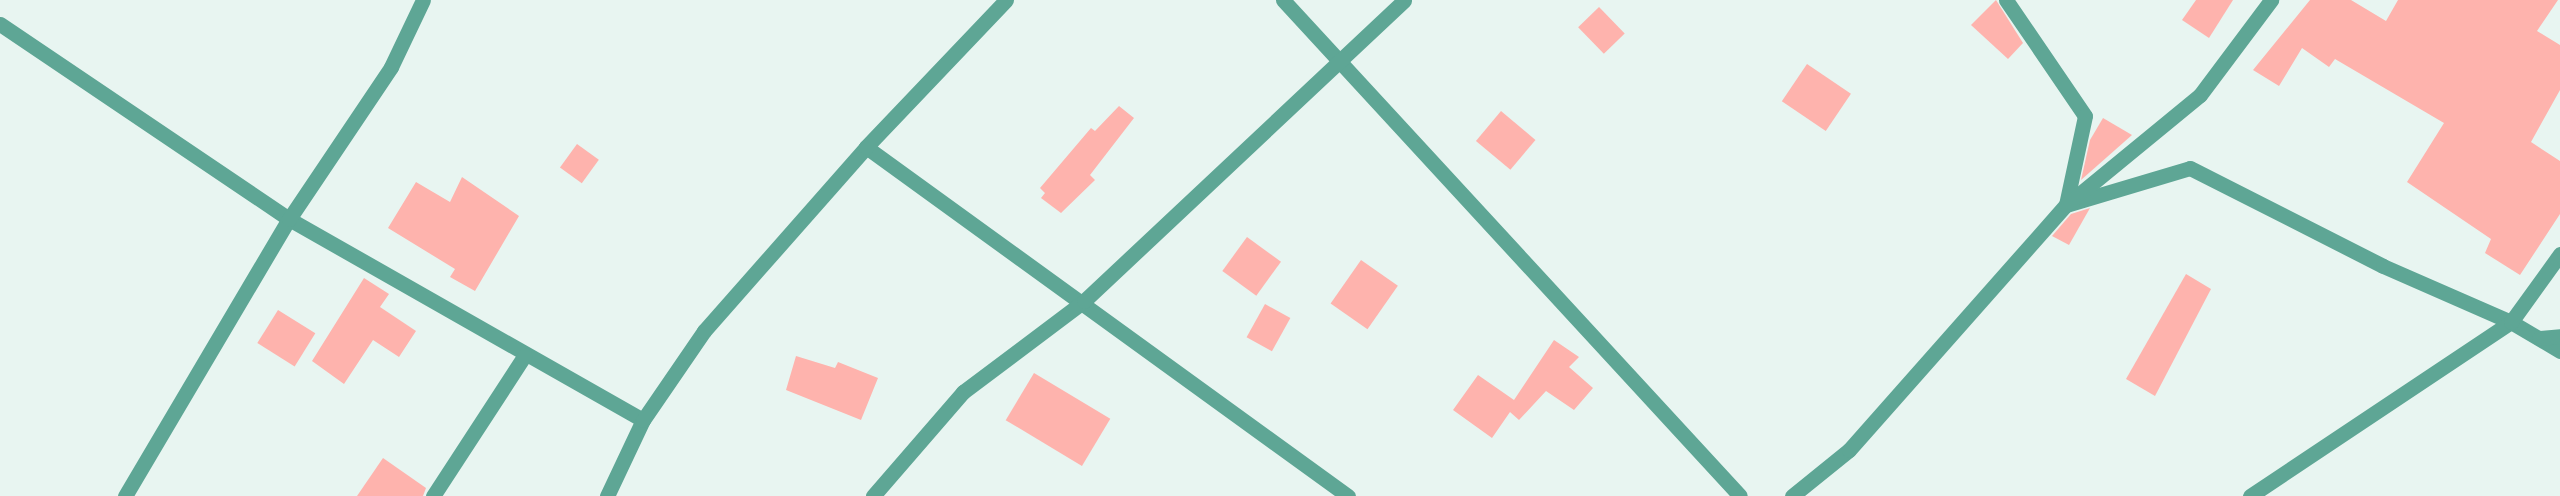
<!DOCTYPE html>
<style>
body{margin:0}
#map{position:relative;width:2560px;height:496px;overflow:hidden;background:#e8f5f1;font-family:Commissioner,sans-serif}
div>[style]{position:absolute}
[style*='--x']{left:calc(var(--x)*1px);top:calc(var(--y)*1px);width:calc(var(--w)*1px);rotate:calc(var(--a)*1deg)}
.building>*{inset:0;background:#feb3ad;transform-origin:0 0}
.minor>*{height:15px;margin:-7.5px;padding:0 7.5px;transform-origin:7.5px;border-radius:7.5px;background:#5ea695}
span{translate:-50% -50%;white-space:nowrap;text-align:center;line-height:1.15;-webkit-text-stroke:5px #fff;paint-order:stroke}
</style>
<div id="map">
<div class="building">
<i style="clip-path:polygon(1996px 0,2023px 43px,2008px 59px,1971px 25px)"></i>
<i style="clip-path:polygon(2196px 0,2233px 0,2209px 38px,2182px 20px)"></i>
<i style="clip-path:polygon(2310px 0,2351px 0,2386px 21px,2398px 0,2558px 0,2537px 31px,2560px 45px,2560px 90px,2531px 142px,2560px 161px,2560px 214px,2520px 275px,2485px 253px,2491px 239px,2407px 182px,2444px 123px,2335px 59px,2329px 67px,2302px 48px,2279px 86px,2253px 70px)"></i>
<i style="left:1599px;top:7px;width:37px;height:29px;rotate:46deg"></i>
<i style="left:1807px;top:64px;width:53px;height:45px;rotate:34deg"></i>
<i style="clip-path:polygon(1119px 106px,1134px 118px,1090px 175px,1095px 180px,1061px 213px,1041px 198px,1045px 193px,1040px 188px,1091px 128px,1095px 131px)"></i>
<i style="left:1501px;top:111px;width:45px;height:39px;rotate:40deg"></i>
<i style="clip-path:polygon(2103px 118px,2132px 135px,2081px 180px,2090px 140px)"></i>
<i style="left:577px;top:144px;width:27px;height:29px;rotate:36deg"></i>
<i style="clip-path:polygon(462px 177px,519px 216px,475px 291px,450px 277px,455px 269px,388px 228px,416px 182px,450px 202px)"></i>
<i style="clip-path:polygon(2090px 208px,2069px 245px,2052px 236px,2071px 214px)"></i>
<i style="left:1247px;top:237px;width:42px;height:42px;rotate:36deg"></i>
<i style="left:1361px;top:260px;width:45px;height:53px;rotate:35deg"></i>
<i style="clip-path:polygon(2186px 274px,2211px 289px,2155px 396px,2126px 379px)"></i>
<i style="clip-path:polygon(364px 278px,389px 294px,380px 307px,416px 331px,399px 357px,373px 340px,344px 384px,312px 361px)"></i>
<i style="left:1265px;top:304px;width:29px;height:38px;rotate:29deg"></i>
<i style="left:278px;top:310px;width:44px;height:39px;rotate:32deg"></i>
<i style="clip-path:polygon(1554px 340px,1579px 357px,1569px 367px,1593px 388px,1574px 410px,1546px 391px,1519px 420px,1510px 412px,1492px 438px,1453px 410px,1478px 375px,1514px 400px)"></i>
<i style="clip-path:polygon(796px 356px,835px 368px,838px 362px,878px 378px,861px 420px,786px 390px)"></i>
<i style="left:1034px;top:373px;width:89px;height:55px;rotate:31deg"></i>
<i style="clip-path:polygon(383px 458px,426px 488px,423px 496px,357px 496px)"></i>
</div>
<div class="minor">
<i style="--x:1283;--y:0;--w:674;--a:47.34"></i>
<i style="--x:2006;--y:0;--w:140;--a:55.7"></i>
<i style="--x:2085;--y:116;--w:91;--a:102.1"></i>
<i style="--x:2066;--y:205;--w:129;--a:-16.6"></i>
<i style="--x:2190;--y:168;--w:216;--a:26.9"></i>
<i style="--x:2383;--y:266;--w:140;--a:23.6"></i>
<i style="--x:2511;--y:322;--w:57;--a:30.6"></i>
<i style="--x:0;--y:24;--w:349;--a:34"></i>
<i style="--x:289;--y:219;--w:407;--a:29.6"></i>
<i style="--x:866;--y:147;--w:595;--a:35.91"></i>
<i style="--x:2539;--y:338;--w:21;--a:-5"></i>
<i style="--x:125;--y:496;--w:322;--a:-59.4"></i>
<i style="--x:289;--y:219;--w:183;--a:-56.1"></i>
<i style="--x:391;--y:67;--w:74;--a:-64.5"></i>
<i style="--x:433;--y:496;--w:168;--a:-56.9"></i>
<i style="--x:607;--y:496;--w:84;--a:-64.7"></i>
<i style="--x:643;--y:420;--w:108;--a:-55.6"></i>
<i style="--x:704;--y:331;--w:245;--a:-48.6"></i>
<i style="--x:866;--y:147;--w:203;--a:-46.4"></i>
<i style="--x:873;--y:496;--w:138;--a:-49.1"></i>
<i style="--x:963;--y:392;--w:151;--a:-36.9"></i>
<i style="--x:1084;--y:301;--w:439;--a:-43.2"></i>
<i style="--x:1792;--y:496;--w:73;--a:-38.9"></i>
<i style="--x:1849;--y:450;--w:327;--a:-48.5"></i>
<i style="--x:2066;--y:205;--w:173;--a:-39.4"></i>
<i style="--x:2200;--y:95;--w:119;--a:-53.2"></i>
<i style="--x:2250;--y:496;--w:314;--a:-33.7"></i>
<i style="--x:2511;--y:322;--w:84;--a:-54.2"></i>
</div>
</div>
